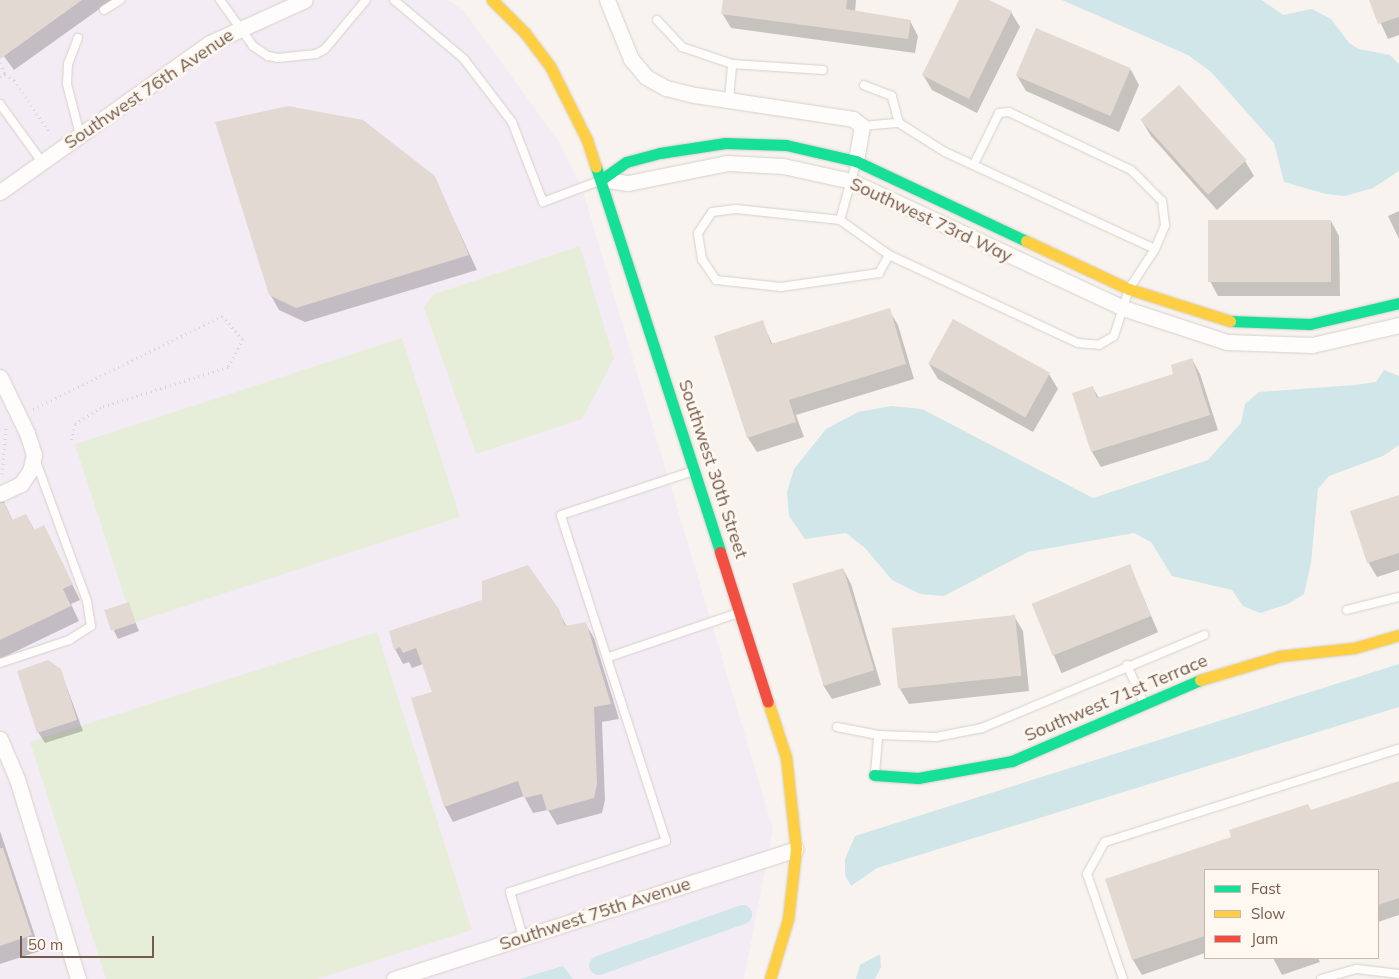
<!DOCTYPE html>
<style>
body{margin:0}
#map{position:relative;width:1399px;height:979px;overflow:hidden;background:#f8f3ee;font-family:Mulish,sans-serif}
div>[style]{position:absolute}
[style*='--x']{left:calc(var(--x)*1px);top:calc(var(--y)*1px);width:calc(var(--w)*1px);rotate:calc(var(--a)*1deg)}
.education>*{inset:0;background:#f4ecf4}
.green>*{inset:0;background:#e6eed9;transform-origin:0 0}
.water>*{inset:0;background:#d0e6e8}
.shadow>*{inset:0;background:#0003;transform-origin:0 0}
.canal>*{height:19px;margin:-9.5px;padding:0 9.5px;transform-origin:9.5px;border-radius:9.5px;background:#d0e6e8}
.building>*{inset:0;background:#e2d9d3;transform-origin:0 0}
.path>*{height:3px;margin-top:-1.5px;transform-origin:0;background:repeating-linear-gradient(90deg,#dad3cf 0 1px,transparent 0 5px)}
.roads{filter:drop-shadow(0 0 1px #d6d0ca) drop-shadow(0 0 1px #d6d0ca)}
.lane>*{height:8px;margin:-4px;padding:0 4px;transform-origin:4px;border-radius:4px;background:#fefdfc}
.street>*{height:15px;margin:-7.5px;padding:0 7.5px;transform-origin:7.5px;border-radius:7.5px;background:#fefdfc}
.fast>*{height:11px;margin:-5.5px;padding:0 5.5px;transform-origin:5.5px;border-radius:5.5px;background:#16e098}
.slow>*{height:11px;margin:-5.5px;padding:0 5.5px;transform-origin:5.5px;border-radius:5.5px;background:#ffcf43}
.jam>*{height:11px;margin:-5.5px;padding:0 5.5px;transform-origin:5.5px;border-radius:5.5px;background:#f24e42}
span{translate:-50% -50%;white-space:nowrap;text-align:center;line-height:1.15;-webkit-text-stroke:5px #fef8f0;paint-order:stroke}
.street-label{font-size:18px;color:#755a4e}
.legend{position:absolute;left:1204px;top:869px;width:175px;height:90px;box-sizing:border-box;background:#fef8f0;border:1px solid #c7b9af;margin:0;padding:6px 9px;list-style:none;font-size:15px;color:#755a4e}
.legend li{display:flex;align-items:center;gap:10px;height:25px}
.legend b{width:25px;border:1px solid #c7b9af}
.scale{position:absolute;left:20px;top:936px;width:134px;height:22px;box-sizing:border-box;border:2px solid #755a4e;border-top:0;padding-left:6px;font-size:15px;line-height:18px;white-space:nowrap;color:#755a4e;-webkit-text-stroke:4px #fef8f0;paint-order:stroke}
</style>
<div id="map">
<div class="education">
<i style="clip-path:polygon(0 0,448px 0,464px 11px,558px 140px,582px 188px,773px 829px,744px 979px,0 979px)"></i>
</div>
<div class="green">
<i style="clip-path:polygon(580px 246px,614px 359px,582px 419px,476px 454px,424px 307px,434px 294px)"></i>
<i style="left:402px;top:338px;width:188px;height:344px;rotate:72deg"></i>
<i style="clip-path:polygon(377px 632px,472px 930px,317px 979px,106px 979px,30px 742px)"></i>
</div>
<div class="water">
<i style="clip-path:polygon(1062px 0,1262px 0,1283px 15px,1312px 9px,1331px 19px,1349px 43px,1359px 49px,1390px 55px,1399px 64px,1399px 171px,1373px 188px,1345px 196px,1326px 194px,1284px 182px,1274px 143px,1211px 72px,1188px 55px)"></i>
<i style="clip-path:polygon(1384px 370px,1399px 376px,1399px 445px,1383px 456px,1329px 476px,1318px 489px,1311px 563px,1304px 594px,1288px 604px,1260px 613px,1243px 606px,1232px 590px,1172px 576px,1151px 542px,1134px 533px,1028px 552px,944px 596px,920px 594px,892px 580px,865px 548px,846px 533px,805px 539px,789px 516px,787px 492px,794px 469px,826px 429px,858px 412px,891px 406px,922px 409px,1093px 498px,1208px 460px,1241px 423px,1245px 404px,1259px 392px,1355px 385px,1376px 382px)"></i>
<i style="clip-path:polygon(1399px 664px,1399px 707px,877px 868px,851px 886px,845px 875px,845px 859px,855px 836px)"></i>
<i style="clip-path:polygon(880px 954px,881px 967px,875px 979px,856px 979px,860px 965px)"></i>
<i style="clip-path:polygon(563px 966px,573px 979px,520px 979px,539px 973px)"></i>
</div>
<div class="shadow">
<i style="clip-path:polygon(0 0,112px 0,14px 70px,0 51px)"></i>
<i style="clip-path:polygon(724px 0,856px 0,855px 12px,910px 21px,918px 36px,915px 53px,731px 28px,722px 13px)"></i>
<i style="clip-path:polygon(960px 0,986px 0,1011px 12px,1020px 27px,977px 113px,932px 90px,923px 75px)"></i>
<i style="clip-path:polygon(1370px 0,1399px 0,1399px 35px,1388px 39px)"></i>
<i style="clip-path:polygon(1131px 70px,1139px 85px,1119px 132px,1026px 91px,1017px 76px)"></i>
<i style="clip-path:polygon(1179px 87px,1245px 161px,1254px 176px,1217px 210px,1151px 136px,1142px 121px)"></i>
<i style="clip-path:polygon(434px 177px,477px 270px,305px 322px,279px 310px,270px 294px)"></i>
<i style="clip-path:polygon(1399px 211px,1399px 239px,1388px 216px)"></i>
<i style="clip-path:polygon(1331px 221px,1339px 236px,1340px 296px,1218px 296px,1210px 281px)"></i>
<i style="clip-path:polygon(889px 310px,898px 325px,914px 379px,796px 415px,804px 437px,757px 452px,748px 438px,762px 322px,773px 345px)"></i>
<i style="clip-path:polygon(1192px 359px,1200px 374px,1218px 430px,1101px 467px,1092px 452px,1074px 394px,1093px 388px,1099px 398px,1175px 375px)"></i>
<i style="clip-path:polygon(929px 364px,1049px 374px,1058px 389px,1033px 432px,938px 379px)"></i>
<i style="clip-path:polygon(0 494px,13px 521px,26px 515px,35px 531px,44px 527px,80px 600px,71px 604px,79px 621px,0 659px)"></i>
<i style="clip-path:polygon(1399px 497px,1399px 570px,1377px 577px,1368px 562px)"></i>
<i style="left:1130px;top:566px;width:72px;height:105px;rotate:67deg"></i>
<i style="clip-path:polygon(843px 569px,851px 584px,881px 685px,832px 699px,823px 685px)"></i>
<i style="clip-path:polygon(128px 604px,139px 631px,118px 639px,114px 631px)"></i>
<i style="clip-path:polygon(558px 610px,567px 627px,585px 623px,594px 638px,619px 719px,602px 722px,605px 800px,602px 813px,557px 825px,548px 810px,533px 813px,524px 796px,453px 822px,445px 807px,412px 699px,434px 692px,423px 664px,412px 668px,409px 662px,403px 664px,395px 649px,391px 632px)"></i>
<i style="clip-path:polygon(1014px 616px,1023px 631px,1029px 691px,909px 704px,900px 689px)"></i>
<i style="clip-path:polygon(60px 669px,83px 731px,45px 743px,38px 732px)"></i>
<i style="clip-path:polygon(1399px 782px,1399px 915px,1378px 922px,1378px 870px,1205px 870px,1205px 953px,1142px 975px,1133px 960px,1106px 880px)"></i>
<i style="clip-path:polygon(0 831px,40px 951px,0 964px)"></i>
<i style="clip-path:polygon(1273px 958px,1318px 958px,1320px 962px,1282px 975px)"></i>
</div>
<div class="canal">
<i style="--x:598;--y:965;--w:153;--a:-19.5"></i>
</div>
<div class="building">
<i style="clip-path:polygon(0 0,82px 0,0 59px)"></i>
<i style="clip-path:polygon(723px 0,847px 0,846px 9px,911px 20px,908px 39px,721px 14px)"></i>
<i style="clip-path:polygon(959px 0,989px 0,1012px 11px,969px 99px,922px 75px)"></i>
<i style="clip-path:polygon(1369px 0,1399px 0,1399px 17px,1378px 24px)"></i>
<i style="left:1036px;top:28px;width:103px;height:52px;rotate:23deg"></i>
<i style="left:1179px;top:85px;width:101px;height:52px;rotate:48deg"></i>
<i style="clip-path:polygon(288px 106px,363px 120px,435px 176px,469px 255px,296px 308px,269px 295px,215px 122px)"></i>
<i style="left:1208px;top:220px;width:123px;height:62px"></i>
<i style="clip-path:polygon(890px 308px,906px 364px,789px 400px,796px 422px,747px 438px,714px 336px,763px 320px,771px 344px)"></i>
<i style="left:953px;top:319px;width:111px;height:51px;rotate:29deg"></i>
<i style="clip-path:polygon(1192px 358px,1210px 415px,1091px 452px,1072px 393px,1093px 386px,1097px 398px,1173px 374px,1171px 365px)"></i>
<i style="clip-path:polygon(1399px 495px,1399px 553px,1367px 563px,1350px 511px)"></i>
<i style="clip-path:polygon(0 503px,4px 503px,12px 520px,26px 514px,34px 530px,44px 525px,73px 584px,63px 589px,71px 606px,0 640px)"></i>
<i style="left:1130px;top:564px;width:56px;height:106px;rotate:68deg"></i>
<i style="clip-path:polygon(528px 565px,559px 609px,565px 626px,586px 622px,611px 704px,594px 707px,597px 784px,594px 798px,547px 811px,542px 794px,524px 798px,518px 781px,444px 807px,411px 698px,432px 692px,416px 648px,403px 653px,400px 647px,394px 650px,389px 631px,482px 600px,482px 581px)"></i>
<i style="left:843px;top:568px;width:107px;height:53px;rotate:73deg"></i>
<i style="left:129px;top:602px;width:22px;height:26px;rotate:72deg"></i>
<i style="left:1015px;top:615px;width:61px;height:124px;rotate:84deg"></i>
<i style="clip-path:polygon(48px 660px,61px 669px,77px 720px,37px 733px,17px 671px)"></i>
<i style="clip-path:polygon(1399px 781px,1399px 898px,1378px 905px,1378px 870px,1205px 870px,1205px 936px,1132px 960px,1105px 879px,1231px 837px,1229px 830px,1308px 804px,1311px 810px)"></i>
<i style="clip-path:polygon(0 848px,3px 848px,32px 935px,0 946px)"></i>
</div>
<div class="path">
<i style="--x:0;--y:63;--w:12;--a:66"></i>
<i style="--x:0;--y:77;--w:6;--a:-31"></i>
<i style="--x:5;--y:74;--w:11;--a:34"></i>
<i style="--x:14;--y:80;--w:65;--a:55.6"></i>
<i style="--x:33;--y:409;--w:211;--a:-26.2"></i>
<i style="--x:222;--y:316;--w:31;--a:48"></i>
<i style="--x:243;--y:339;--w:32;--a:118"></i>
<i style="--x:228;--y:367;--w:133;--a:162.5"></i>
<i style="--x:101;--y:407;--w:31;--a:147"></i>
<i style="--x:75;--y:424;--w:18;--a:103"></i>
<i style="--x:2;--y:474;--w:46;--a:-85"></i>
</div>
<div class="roads">
<div class="lane">
<i style="--x:220;--y:0;--w:57;--a:54.3"></i>
<i style="--x:253;--y:46;--w:18;--a:34"></i>
<i style="--x:268;--y:56;--w:10;--a:11"></i>
<i style="--x:278;--y:58;--w:38;--a:-6"></i>
<i style="--x:316;--y:54;--w:10;--a:-29"></i>
<i style="--x:325;--y:49;--w:64;--a:-50.1"></i>
<i style="--x:394;--y:0;--w:92;--a:40.1"></i>
<i style="--x:464;--y:59;--w:79;--a:52.7"></i>
<i style="--x:512;--y:122;--w:86;--a:68.8"></i>
<i style="--x:543;--y:202;--w:60;--a:-20.6"></i>
<i style="--x:104;--y:10;--w:19;--a:-32"></i>
<i style="--x:657;--y:20;--w:37;--a:47"></i>
<i style="--x:682;--y:47;--w:53;--a:18.8"></i>
<i style="--x:78;--y:38;--w:28;--a:111"></i>
<i style="--x:68;--y:64;--w:20;--a:93"></i>
<i style="--x:67;--y:84;--w:53;--a:75.7"></i>
<i style="--x:729;--y:100;--w:36;--a:-85"></i>
<i style="--x:732;--y:64;--w:91;--a:3.8"></i>
<i style="--x:0;--y:104;--w:72;--a:54.1"></i>
<i style="--x:899;--y:123;--w:54;--a:32.2"></i>
<i style="--x:945;--y:152;--w:231;--a:24.8"></i>
<i style="--x:1155;--y:249;--w:26;--a:-67"></i>
<i style="--x:1165;--y:225;--w:24;--a:-97"></i>
<i style="--x:1162;--y:201;--w:44;--a:-135"></i>
<i style="--x:1131;--y:170;--w:135;--a:-154.6"></i>
<i style="--x:1009;--y:112;--w:10;--a:174"></i>
<i style="--x:999;--y:113;--w:57;--a:116.1"></i>
<i style="--x:862;--y:126;--w:37;--a:-5"></i>
<i style="--x:899;--y:123;--w:28;--a:-105"></i>
<i style="--x:892;--y:96;--w:30;--a:-159"></i>
<i style="--x:840;--y:220;--w:60;--a:35.5"></i>
<i style="--x:889;--y:255;--w:21;--a:119"></i>
<i style="--x:879;--y:273;--w:99;--a:171.9"></i>
<i style="--x:781;--y:287;--w:65;--a:-173.9"></i>
<i style="--x:716;--y:280;--w:25;--a:-124"></i>
<i style="--x:702;--y:259;--w:26;--a:-99"></i>
<i style="--x:698;--y:233;--w:25;--a:-56"></i>
<i style="--x:712;--y:212;--w:24;--a:-7"></i>
<i style="--x:736;--y:209;--w:105;--a:6"></i>
<i style="--x:840;--y:220;--w:59;--a:-74.3"></i>
<i style="--x:889;--y:255;--w:208;--a:25"></i>
<i style="--x:1078;--y:343;--w:21;--a:5"></i>
<i style="--x:1099;--y:345;--w:17;--a:-31"></i>
<i style="--x:1114;--y:336;--w:49;--a:-72.3"></i>
<i style="--x:1129;--y:289;--w:48;--a:-57"></i>
<i style="--x:1347;--y:610;--w:54;--a:-14"></i>
<i style="--x:609;--y:657;--w:136;--a:-18.8"></i>
<i style="--x:0;--y:663;--w:73;--a:-18.4"></i>
<i style="--x:69;--y:640;--w:26;--a:-32"></i>
<i style="--x:91;--y:626;--w:25;--a:-99"></i>
<i style="--x:87;--y:601;--w:151;--a:-110.1"></i>
<i style="--x:1127;--y:665;--w:39;--a:66"></i>
<i style="--x:837;--y:727;--w:42;--a:11"></i>
<i style="--x:875;--y:773;--w:38;--a:-85"></i>
<i style="--x:878;--y:735;--w:58;--a:2"></i>
<i style="--x:936;--y:737;--w:47;--a:-11.1"></i>
<i style="--x:982;--y:728;--w:241;--a:-22.7"></i>
<i style="--x:523;--y:937;--w:47;--a:-106.1"></i>
<i style="--x:510;--y:892;--w:164;--a:-18.1"></i>
<i style="--x:666;--y:841;--w:342;--a:-107.9"></i>
<i style="--x:561;--y:515;--w:139;--a:-18.4"></i>
<i style="--x:1123;--y:979;--w:111;--a:-108.9"></i>
<i style="--x:1087;--y:874;--w:37;--a:-61"></i>
<i style="--x:1105;--y:842;--w:308;--a:-17.6"></i>
<i style="--x:1321;--y:979;--w:37;--a:-16"></i>
<i style="--x:1357;--y:969;--w:42;--a:6.8"></i>
</div>
<div class="street">
<i style="--x:607;--y:0;--w:64;--a:67.9"></i>
<i style="--x:631;--y:59;--w:23;--a:50"></i>
<i style="--x:646;--y:77;--w:23;--a:29"></i>
<i style="--x:666;--y:88;--w:30;--a:14"></i>
<i style="--x:695;--y:95;--w:160;--a:8.6"></i>
<i style="--x:853;--y:119;--w:11;--a:38"></i>
<i style="--x:862;--y:126;--w:36;--a:100"></i>
<i style="--x:602;--y:179;--w:26;--a:9"></i>
<i style="--x:628;--y:183;--w:101;--a:-11.4"></i>
<i style="--x:727;--y:163;--w:56;--a:3.1"></i>
<i style="--x:783;--y:166;--w:70;--a:12.4"></i>
<i style="--x:851;--y:181;--w:300;--a:25"></i>
<i style="--x:1123;--y:308;--w:109;--a:18.1"></i>
<i style="--x:1227;--y:342;--w:85;--a:2"></i>
<i style="--x:1312;--y:345;--w:89;--a:-12.9"></i>
<i style="--x:0;--y:192;--w:257;--a:-35.4"></i>
<i style="--x:210;--y:43;--w:104;--a:-24.4"></i>
<i style="--x:0;--y:377;--w:62;--a:64.3"></i>
<i style="--x:27;--y:433;--w:23;--a:72"></i>
<i style="--x:34;--y:455;--w:16;--a:104"></i>
<i style="--x:30;--y:471;--w:16;--a:125"></i>
<i style="--x:21;--y:484;--w:23;--a:155"></i>
<i style="--x:0;--y:739;--w:43;--a:67"></i>
<i style="--x:17;--y:779;--w:209;--a:73"></i>
<i style="--x:394;--y:979;--w:422;--a:-17.9"></i>
</div>
<div class="fast">
<i style="--x:596;--y:167;--w:404;--a:72.1"></i>
<i style="--x:602;--y:179;--w:29;--a:-35"></i>
<i style="--x:626;--y:162;--w:35;--a:-15"></i>
<i style="--x:660;--y:153;--w:66;--a:-8.7"></i>
<i style="--x:725;--y:143;--w:61;--a:1.9"></i>
<i style="--x:786;--y:145;--w:72;--a:12.9"></i>
<i style="--x:856;--y:161;--w:188;--a:25.2"></i>
<i style="--x:1230;--y:321;--w:80;--a:2.1"></i>
<i style="--x:1310;--y:324;--w:91;--a:-13.3"></i>
<i style="--x:874;--y:775;--w:44;--a:3.9"></i>
<i style="--x:918;--y:778;--w:96;--a:-10.3"></i>
<i style="--x:1012;--y:761;--w:205;--a:-23.3"></i>
</div>
<div class="slow">
<i style="--x:492;--y:0;--w:47;--a:45"></i>
<i style="--x:525;--y:33;--w:41;--a:52.9"></i>
<i style="--x:550;--y:66;--w:83;--a:63.4"></i>
<i style="--x:587;--y:140;--w:28;--a:72"></i>
<i style="--x:1026;--y:241;--w:114;--a:25"></i>
<i style="--x:1129;--y:289;--w:106;--a:17.6"></i>
<i style="--x:1200;--y:680;--w:84;--a:-16.7"></i>
<i style="--x:1280;--y:656;--w:74;--a:-6.2"></i>
<i style="--x:1354;--y:648;--w:47;--a:-16.1"></i>
<i style="--x:768;--y:702;--w:58;--a:71.9"></i>
<i style="--x:786;--y:757;--w:93;--a:83.8"></i>
<i style="--x:796;--y:849;--w:70;--a:96.5"></i>
<i style="--x:788;--y:919;--w:63;--a:106.7"></i>
</div>
<div class="jam">
<i style="--x:720;--y:552;--w:157;--a:72.3"></i>
</div>
</div>
<div class="street-label">
<span style="left:149px;top:89px;rotate:-34deg">Southwest 76th Avenue</span>
<span style="left:931px;top:220px;rotate:25deg">Southwest 73rd Way</span>
<span style="left:713px;top:469px;rotate:72deg">Southwest 30th Street</span>
<span style="left:1116px;top:698px;rotate:-23deg">Southwest 71st Terrace</span>
<span style="left:595px;top:914px;rotate:-18deg">Southwest 75th Avenue</span>
</div>
<ul class="legend">
<li><b style="height:6px;background:#16e098"></b>Fast</li>
<li><b style="height:6px;background:#ffcf43"></b>Slow</li>
<li><b style="height:6px;background:#f24e42"></b>Jam</li>
</ul>
<div class="scale">50 m</div>
</div>
